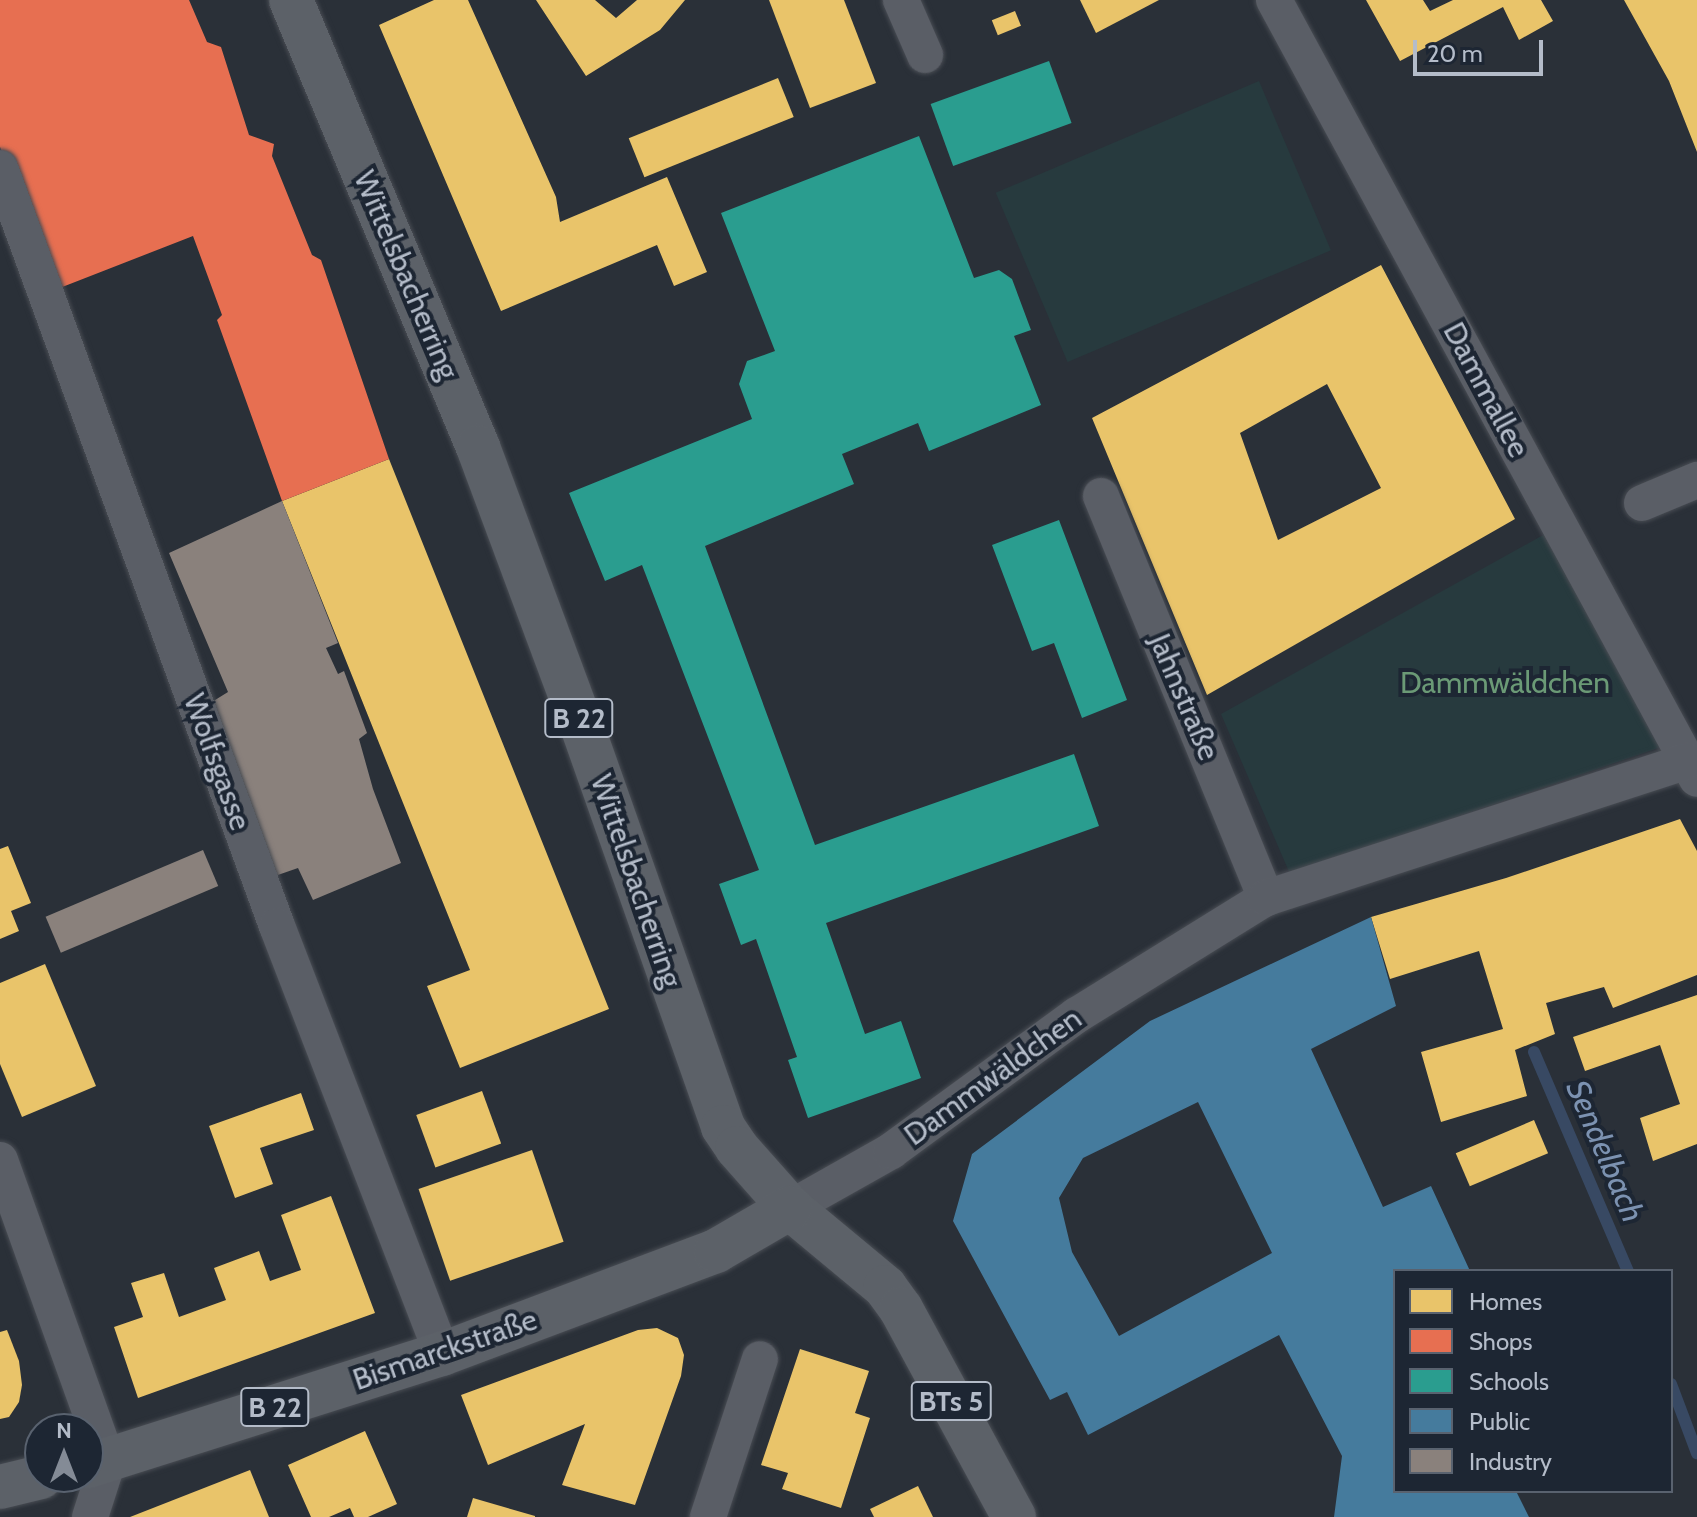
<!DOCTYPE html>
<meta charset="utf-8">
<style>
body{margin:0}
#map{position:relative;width:1697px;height:1517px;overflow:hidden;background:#2a3038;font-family:Cabin,sans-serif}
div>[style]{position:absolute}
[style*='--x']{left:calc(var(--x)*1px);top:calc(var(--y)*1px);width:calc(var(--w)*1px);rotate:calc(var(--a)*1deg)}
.green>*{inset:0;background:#273a3e;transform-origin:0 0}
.homes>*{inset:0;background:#e9c46a;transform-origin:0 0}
.shops>*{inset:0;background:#e76f51}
.schools>*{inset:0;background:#2a9d8f;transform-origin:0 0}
.public>*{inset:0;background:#457b9d}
.industry>*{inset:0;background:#8a817c;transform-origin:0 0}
.stream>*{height:12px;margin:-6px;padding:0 6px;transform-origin:6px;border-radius:6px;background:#384963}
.roads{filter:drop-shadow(0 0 2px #484c53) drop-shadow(0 0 2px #484c53)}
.street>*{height:36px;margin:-18px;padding:0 18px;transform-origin:18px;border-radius:18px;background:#5a5e66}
.primary>*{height:44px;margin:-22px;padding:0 22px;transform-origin:22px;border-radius:22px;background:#5c6168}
span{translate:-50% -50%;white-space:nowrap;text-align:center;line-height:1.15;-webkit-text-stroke:8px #1d2633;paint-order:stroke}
.shield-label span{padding:2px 6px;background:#1d2633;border:2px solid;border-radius:6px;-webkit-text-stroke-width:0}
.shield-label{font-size:28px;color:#b4bcc9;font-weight:700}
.street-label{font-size:30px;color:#b4bcc9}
.park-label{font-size:30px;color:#6b9a76}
.water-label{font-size:32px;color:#7c92b1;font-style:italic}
.legend{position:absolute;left:1393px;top:1269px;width:280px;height:224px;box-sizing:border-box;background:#1d2633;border:2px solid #59626f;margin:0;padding:10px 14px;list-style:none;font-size:24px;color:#b4bcc9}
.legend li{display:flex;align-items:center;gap:16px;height:40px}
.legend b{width:40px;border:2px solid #59626f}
.north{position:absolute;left:24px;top:1413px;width:80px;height:80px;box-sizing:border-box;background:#1d2633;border:2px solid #59626f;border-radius:50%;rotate:0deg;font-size:22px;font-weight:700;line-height:32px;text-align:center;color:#b4bcc9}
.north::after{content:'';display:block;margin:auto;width:28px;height:36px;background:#848b96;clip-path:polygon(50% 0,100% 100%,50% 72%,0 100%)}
.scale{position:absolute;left:1413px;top:40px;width:130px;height:36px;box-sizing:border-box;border:4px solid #b4bcc9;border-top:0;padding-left:10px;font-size:24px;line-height:28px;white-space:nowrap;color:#b4bcc9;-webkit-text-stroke:6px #1d2633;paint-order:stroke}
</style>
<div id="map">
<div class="green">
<i style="left:1259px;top:81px;width:184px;height:286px;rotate:67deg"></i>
<i style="clip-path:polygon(1554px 529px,1661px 747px,1290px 874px,1221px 714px)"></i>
</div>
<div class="homes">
<i style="clip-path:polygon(434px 0,468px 0,556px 197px,560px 222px,667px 177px,707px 272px,674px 286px,657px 245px,501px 311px,379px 25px)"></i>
<i style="clip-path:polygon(536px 0,595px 0,616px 18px,637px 0,685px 0,660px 30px,586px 76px)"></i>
<i style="clip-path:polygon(769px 0,844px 0,876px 83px,810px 108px)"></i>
<i style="clip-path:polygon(1080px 0,1159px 0,1096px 33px)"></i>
<i style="clip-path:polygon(1366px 0,1423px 0,1430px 11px,1453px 0,1541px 0,1553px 21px,1519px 40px,1503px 7px,1400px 61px)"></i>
<i style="clip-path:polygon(1624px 0,1697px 0,1697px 152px,1669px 81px)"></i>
<i style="left:1015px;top:11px;width:16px;height:25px;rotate:68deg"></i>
<i style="left:778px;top:78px;width:42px;height:161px;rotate:68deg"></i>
<i style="clip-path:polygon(evenodd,1381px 265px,1515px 519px,1207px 695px,1092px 418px,1381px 265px,1327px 384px,1381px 488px,1278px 540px,1240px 433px,1327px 384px)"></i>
<i style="clip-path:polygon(389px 459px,609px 1009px,460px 1068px,427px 986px,470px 970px,282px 501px)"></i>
<i style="clip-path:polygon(1680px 819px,1697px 851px,1697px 975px,1613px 1008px,1604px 987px,1546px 1003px,1555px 1034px,1515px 1050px,1527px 1096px,1441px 1122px,1421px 1052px,1503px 1029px,1479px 951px,1390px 979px,1371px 917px,1506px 878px)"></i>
<i style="clip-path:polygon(8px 846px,31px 903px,11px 911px,19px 931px,0 939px,0 849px)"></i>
<i style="clip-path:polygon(45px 964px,96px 1086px,22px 1117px,0 1064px,0 983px)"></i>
<i style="clip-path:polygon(1697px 995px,1697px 1144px,1653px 1161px,1640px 1118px,1680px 1104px,1660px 1045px,1585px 1071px,1573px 1037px)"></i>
<i style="left:482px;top:1091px;width:56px;height:70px;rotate:70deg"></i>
<i style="clip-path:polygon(301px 1093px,314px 1130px,260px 1148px,273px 1184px,235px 1198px,209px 1126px)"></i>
<i style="left:1534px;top:1120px;width:36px;height:85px;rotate:67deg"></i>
<i style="left:532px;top:1150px;width:97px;height:120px;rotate:71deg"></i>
<i style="clip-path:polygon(331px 1196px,375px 1313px,138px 1398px,114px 1327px,143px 1317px,131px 1283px,164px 1273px,179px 1317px,226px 1300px,214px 1268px,259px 1251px,270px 1281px,301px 1270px,281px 1215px)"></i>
<i style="clip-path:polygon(657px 1328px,678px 1338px,684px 1355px,681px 1376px,635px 1505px,562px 1485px,585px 1424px,488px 1465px,461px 1395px,638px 1330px)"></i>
<i style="clip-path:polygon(7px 1330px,19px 1361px,22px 1385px,19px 1402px,9px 1417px,0 1419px,0 1332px)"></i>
<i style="clip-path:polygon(800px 1349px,869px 1371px,855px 1413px,870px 1418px,841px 1508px,782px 1489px,788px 1473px,761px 1465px)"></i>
<i style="clip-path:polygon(365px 1431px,397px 1504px,368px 1517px,354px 1517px,350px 1508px,329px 1517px,311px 1517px,288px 1465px)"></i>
<i style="clip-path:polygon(250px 1470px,269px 1517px,130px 1517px)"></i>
<i style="clip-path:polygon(918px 1486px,933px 1517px,874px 1517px,870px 1509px)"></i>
<i style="clip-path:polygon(473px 1498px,535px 1516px,535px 1517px,467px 1517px)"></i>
</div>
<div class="shops">
<i style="clip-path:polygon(0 0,189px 0,207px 42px,221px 47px,249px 135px,274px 144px,272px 156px,312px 255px,321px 260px,389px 459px,282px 501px,217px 320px,222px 315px,193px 236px,52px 291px,0 147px)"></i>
</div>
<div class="schools">
<i style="left:1049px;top:61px;width:66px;height:126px;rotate:70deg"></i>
<i style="clip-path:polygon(919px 136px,974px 278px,999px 270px,1012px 279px,1031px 330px,1014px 336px,1041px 405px,929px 451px,918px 423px,842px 454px,854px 484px,705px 546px,815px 845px,1074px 754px,1099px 826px,826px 923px,865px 1034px,901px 1021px,921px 1078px,808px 1118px,788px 1060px,797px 1057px,756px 939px,741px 945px,719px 884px,759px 870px,642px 565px,605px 581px,569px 493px,752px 419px,739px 384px,747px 361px,775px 351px,721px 213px)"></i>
<i style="clip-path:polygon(1059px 520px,1127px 700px,1082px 718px,1054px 643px,1032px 651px,992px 545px)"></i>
</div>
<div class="public">
<i style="clip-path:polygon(evenodd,1371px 917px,1396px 1006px,1311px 1049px,1383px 1207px,1431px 1186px,1470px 1271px,1395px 1271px,1395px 1491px,1516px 1491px,1529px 1517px,1334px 1517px,1342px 1456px,1279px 1335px,1088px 1435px,1067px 1392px,1050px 1400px,953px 1221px,972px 1154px,1150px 1021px,1371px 917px,1198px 1102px,1272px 1253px,1119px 1336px,1072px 1252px,1059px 1198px,1083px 1158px,1198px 1102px)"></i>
</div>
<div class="industry">
<i style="clip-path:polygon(282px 501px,338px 643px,326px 648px,338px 674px,344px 671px,367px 733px,359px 739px,373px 789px,401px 863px,313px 900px,298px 868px,275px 876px,207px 705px,228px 692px,169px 553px)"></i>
<i style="left:203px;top:850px;width:39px;height:171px;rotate:67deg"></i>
</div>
<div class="stream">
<i style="--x:1534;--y:1052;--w:238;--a:66.8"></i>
<i style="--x:1671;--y:1384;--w:74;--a:69.4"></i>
</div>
<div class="roads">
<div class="street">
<i style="--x:901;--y:0;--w:60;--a:66.4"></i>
<i style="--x:1274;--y:0;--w:886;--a:61.5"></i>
<i style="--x:0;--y:168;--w:807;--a:69.93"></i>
<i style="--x:277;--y:926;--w:459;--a:68.9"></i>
<i style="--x:1101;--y:496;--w:435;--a:67.7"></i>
<i style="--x:1642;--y:503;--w:60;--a:-22.7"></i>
<i style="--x:0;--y:1160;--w:320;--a:70.3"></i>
<i style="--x:108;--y:1461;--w:59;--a:107.8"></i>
<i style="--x:790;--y:1208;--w:116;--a:-29.4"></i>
<i style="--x:891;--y:1151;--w:230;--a:-36.2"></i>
<i style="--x:1077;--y:1015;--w:222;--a:-31.8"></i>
<i style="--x:1266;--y:898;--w:443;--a:-18"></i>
<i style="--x:708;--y:1517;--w:166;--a:-71.8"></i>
</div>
<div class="primary">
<i style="--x:291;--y:0;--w:485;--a:67.3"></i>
<i style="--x:478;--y:447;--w:298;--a:69.6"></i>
<i style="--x:582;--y:726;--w:425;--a:70.6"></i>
<i style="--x:723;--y:1127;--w:25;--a:56"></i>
<i style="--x:737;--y:1148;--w:80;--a:48.5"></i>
<i style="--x:790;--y:1208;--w:124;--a:39.7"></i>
<i style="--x:885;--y:1287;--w:27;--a:54"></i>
<i style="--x:901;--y:1309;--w:237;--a:61.5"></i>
<i style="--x:88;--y:1466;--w:371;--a:-17.6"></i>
<i style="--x:442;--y:1354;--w:293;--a:-20.6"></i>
<i style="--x:716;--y:1251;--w:86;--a:-30.2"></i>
<i style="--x:0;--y:1487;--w:42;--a:-13.7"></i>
</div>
</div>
<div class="shield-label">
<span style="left:579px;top:718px">B 22</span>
<span style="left:951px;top:1401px">BTs 5</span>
<span style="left:275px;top:1407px">B 22</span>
</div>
<div class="street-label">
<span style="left:406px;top:275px;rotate:67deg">Wittelsbacherring</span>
<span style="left:1486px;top:390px;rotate:62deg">Dammallee</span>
<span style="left:1184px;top:697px;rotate:67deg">Jahnstraße</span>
<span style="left:217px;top:762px;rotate:70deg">Wolfsgasse</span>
<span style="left:636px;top:881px;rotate:71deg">Wittelsbacherring</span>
<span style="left:993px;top:1077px;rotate:-36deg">Dammwäldchen</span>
<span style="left:445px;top:1350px;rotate:-19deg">Bismarckstraße</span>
</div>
<div class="park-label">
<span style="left:1505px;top:683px">Dammwäldchen</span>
</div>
<div class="water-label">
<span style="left:1605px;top:1151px;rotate:67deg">Sendelbach</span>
</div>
<ul class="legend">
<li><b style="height:22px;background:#e9c46a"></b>Homes</li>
<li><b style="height:22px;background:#e76f51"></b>Shops</li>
<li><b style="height:22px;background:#2a9d8f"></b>Schools</li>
<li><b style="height:22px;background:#457b9d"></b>Public</li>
<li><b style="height:22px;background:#8a817c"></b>Industry</li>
</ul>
<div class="north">N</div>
<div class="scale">20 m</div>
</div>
